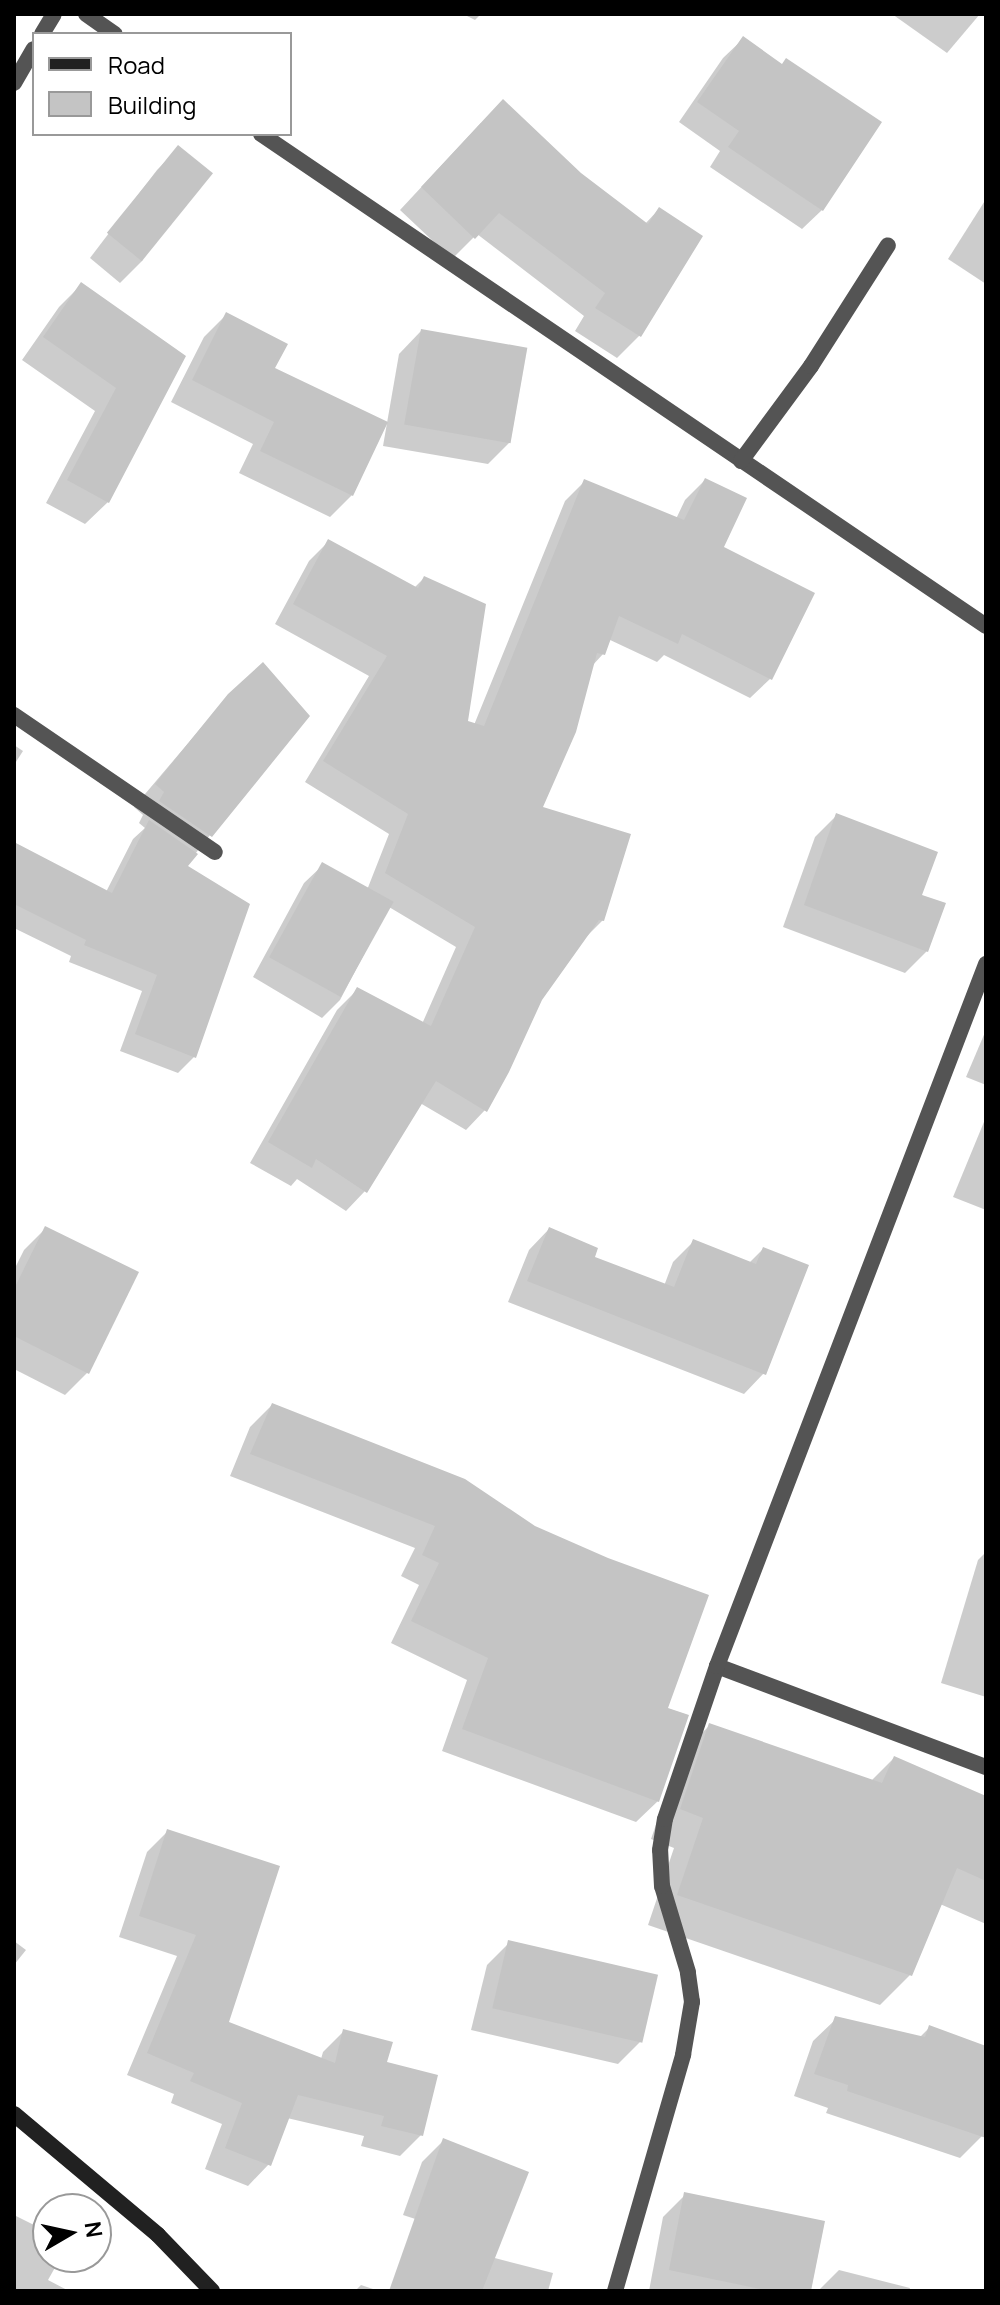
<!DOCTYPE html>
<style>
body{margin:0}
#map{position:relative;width:1000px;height:2305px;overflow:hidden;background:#fff;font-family:Manrope,sans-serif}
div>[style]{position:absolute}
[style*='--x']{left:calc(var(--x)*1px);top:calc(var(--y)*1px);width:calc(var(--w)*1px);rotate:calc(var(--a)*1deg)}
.shadow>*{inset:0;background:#0003}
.building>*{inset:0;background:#c4c4c4;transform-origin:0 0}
.street>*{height:16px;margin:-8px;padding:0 8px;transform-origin:8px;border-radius:8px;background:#545454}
.secondary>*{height:16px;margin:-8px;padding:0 8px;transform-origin:8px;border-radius:8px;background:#212121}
span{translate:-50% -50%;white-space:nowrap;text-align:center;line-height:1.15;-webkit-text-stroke:7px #fff;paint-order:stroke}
.frame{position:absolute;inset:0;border:16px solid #000;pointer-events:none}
.legend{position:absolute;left:32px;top:32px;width:260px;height:104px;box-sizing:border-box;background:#fff;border:2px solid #999;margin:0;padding:10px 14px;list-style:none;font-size:24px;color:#000}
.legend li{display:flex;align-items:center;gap:16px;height:40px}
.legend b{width:40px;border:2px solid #999}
.north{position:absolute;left:32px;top:2193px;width:80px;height:80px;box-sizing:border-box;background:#fff;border:2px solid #999;border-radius:50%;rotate:81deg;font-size:22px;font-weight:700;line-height:32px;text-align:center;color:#000}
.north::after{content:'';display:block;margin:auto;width:28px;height:36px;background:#000;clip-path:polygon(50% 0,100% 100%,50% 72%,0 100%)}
</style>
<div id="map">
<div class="shadow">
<i style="clip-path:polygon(463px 14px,481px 14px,475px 20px)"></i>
<i style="clip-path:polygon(892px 14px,980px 14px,947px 53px)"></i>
<i style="clip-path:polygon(743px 39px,822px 210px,802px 229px,710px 167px,720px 151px,679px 122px,723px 58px)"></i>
<i style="clip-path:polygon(481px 123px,580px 174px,645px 224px,659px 209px,639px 336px,617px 358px,575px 331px,584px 316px,477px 234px,452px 259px,400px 210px)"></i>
<i style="clip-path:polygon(179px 148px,142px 261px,120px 283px,90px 258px,157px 170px)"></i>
<i style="clip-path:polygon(986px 199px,986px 284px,948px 259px)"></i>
<i style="clip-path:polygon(81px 285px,184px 357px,108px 502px,85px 524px,46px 503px,95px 411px,22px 360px,59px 307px)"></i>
<i style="clip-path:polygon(226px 315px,273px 369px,352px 495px,330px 517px,239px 473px,253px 444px,171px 402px,204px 337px)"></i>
<i style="clip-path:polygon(421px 331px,510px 442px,488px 464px,383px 446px,399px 354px)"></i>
<i style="clip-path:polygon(705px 480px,721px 548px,770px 679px,750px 698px,664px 655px,657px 662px,608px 639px,603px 654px,592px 666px,541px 808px,603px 920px,583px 940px,540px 999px,485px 1110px,466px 1130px,420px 1103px,365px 1191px,346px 1211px,297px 1179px,291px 1186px,250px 1163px,337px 1010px,357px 990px,422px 1024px,456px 947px,389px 907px,340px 1000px,322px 1018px,253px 977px,304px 883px,323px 865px,367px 890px,389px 834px,305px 782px,369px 676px,275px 624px,309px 561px,328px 542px,414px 588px,424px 578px,465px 723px,474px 725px,565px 501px,585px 481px,676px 519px,685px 500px)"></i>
<i style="clip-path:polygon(229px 695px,210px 835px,185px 867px,194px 1057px,178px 1073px,120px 1051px,142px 991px,69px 962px,71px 956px,14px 928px,14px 845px,106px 892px,133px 839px,145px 828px,139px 823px,143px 815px,134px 807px)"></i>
<i style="clip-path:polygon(14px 745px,23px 751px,14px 765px)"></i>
<i style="clip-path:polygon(837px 815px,920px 896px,927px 951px,905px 973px,783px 927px,815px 837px)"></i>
<i style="clip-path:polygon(986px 1030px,986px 1085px,966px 1077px)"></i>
<i style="clip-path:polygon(986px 1117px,986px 1210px,953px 1197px)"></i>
<i style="clip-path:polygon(46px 1228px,136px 1273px,87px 1373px,65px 1395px,14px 1369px,14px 1270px,24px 1250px)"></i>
<i style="clip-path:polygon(549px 1229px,592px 1258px,664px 1286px,673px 1262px,693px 1242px,749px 1263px,763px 1249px,764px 1373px,744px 1394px,508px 1302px,529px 1250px)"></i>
<i style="clip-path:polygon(272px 1405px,465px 1480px,666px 1709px,658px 1801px,636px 1822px,442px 1751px,467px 1680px,391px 1643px,419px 1585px,401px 1576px,415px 1548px,230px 1476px,250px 1427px)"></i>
<i style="clip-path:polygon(986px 1552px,986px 1697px,941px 1683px,978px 1560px)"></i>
<i style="clip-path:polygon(710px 1725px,871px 1781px,894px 1758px,986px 1798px,986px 1924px,940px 1904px,910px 1975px,880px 2005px,648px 1925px,674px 1848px,651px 1839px,680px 1755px)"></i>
<i style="clip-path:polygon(168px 1831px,227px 2023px,321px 2059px,323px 2052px,344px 2031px,385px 2064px,421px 2135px,400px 2156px,361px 2146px,364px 2136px,287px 2118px,269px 2164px,248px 2186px,205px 2169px,222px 2124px,171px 2103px,174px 2094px,127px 2075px,177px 1956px,119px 1937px,147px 1852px)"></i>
<i style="clip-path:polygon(14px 1941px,26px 1950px,14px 1965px)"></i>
<i style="clip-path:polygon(509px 1943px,640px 2042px,618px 2064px,471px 2030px,487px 1965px)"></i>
<i style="clip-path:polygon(836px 2019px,919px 2038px,929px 2028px,986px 2048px,986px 2125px,982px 2136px,960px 2158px,826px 2113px,828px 2108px,794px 2096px,813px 2041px)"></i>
<i style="clip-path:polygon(444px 2140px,486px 2242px,403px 2215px,422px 2162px)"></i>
<i style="clip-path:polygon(685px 2195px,809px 2291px,649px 2291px,663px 2217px)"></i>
<i style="clip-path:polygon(14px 2215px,48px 2232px,48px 2257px,55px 2257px,52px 2262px,57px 2264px,48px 2280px,69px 2291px,14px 2291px)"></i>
<i style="clip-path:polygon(491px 2257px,553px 2273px,548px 2291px,463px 2291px)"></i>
<i style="clip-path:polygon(839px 2270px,910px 2288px,909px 2291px,818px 2291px)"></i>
<i style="clip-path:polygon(361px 2285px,379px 2291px,355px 2291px)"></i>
</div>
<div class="building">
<i style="clip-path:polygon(743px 36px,782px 64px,786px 58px,882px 122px,823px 211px,728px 147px,739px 131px,697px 102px)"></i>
<i style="clip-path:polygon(503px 99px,581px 173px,648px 224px,659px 207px,703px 236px,641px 337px,595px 308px,605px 293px,499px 213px,475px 239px,421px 187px)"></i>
<i style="left:178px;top:145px;width:45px;height:113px;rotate:39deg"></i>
<i style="clip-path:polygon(81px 282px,186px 356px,109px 503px,67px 480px,116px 388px,43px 337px)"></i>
<i style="clip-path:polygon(226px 312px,288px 344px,275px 368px,388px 422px,353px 496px,260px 451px,274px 422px,192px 380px)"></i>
<i style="left:421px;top:329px;width:108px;height:97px;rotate:10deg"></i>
<i style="clip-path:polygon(705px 478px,747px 498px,724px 547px,815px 593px,772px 680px,682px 634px,678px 644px,619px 616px,605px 655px,597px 653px,576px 732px,543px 807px,631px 834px,604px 921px,599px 920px,542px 1000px,509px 1072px,487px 1112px,436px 1081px,367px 1193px,316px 1159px,312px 1168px,268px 1142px,357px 987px,431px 1026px,475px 927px,385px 873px,408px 814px,323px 761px,387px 656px,293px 604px,328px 539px,418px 588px,424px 576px,486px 604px,468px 721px,484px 726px,584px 479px,684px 520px)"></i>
<i style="clip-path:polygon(263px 662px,310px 716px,212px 837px,159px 801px,164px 792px,155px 784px,228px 694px)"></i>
<i style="clip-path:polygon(836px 813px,938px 852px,922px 895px,946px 903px,928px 952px,804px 905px)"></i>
<i style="clip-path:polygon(149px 820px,198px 854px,188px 866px,250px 904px,196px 1058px,135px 1034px,157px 975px,84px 945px,86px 940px,14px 904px,14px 842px,112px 893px)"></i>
<i style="left:322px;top:862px;width:82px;height:109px;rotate:29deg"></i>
<i style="clip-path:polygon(45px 1226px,139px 1272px,89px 1374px,14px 1336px,14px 1289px)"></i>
<i style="clip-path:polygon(549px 1227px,598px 1248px,595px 1257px,674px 1287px,693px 1239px,756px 1264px,763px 1247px,809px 1265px,766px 1375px,527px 1281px)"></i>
<i style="clip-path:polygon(272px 1403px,465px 1479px,535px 1526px,608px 1558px,709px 1595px,668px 1708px,689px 1715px,659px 1802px,462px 1729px,488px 1658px,411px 1621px,439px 1563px,422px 1555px,435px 1526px,250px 1454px)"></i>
<i style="clip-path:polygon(709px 1723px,882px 1783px,894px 1756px,986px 1796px,986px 1881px,957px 1868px,912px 1976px,677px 1895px,703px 1818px,680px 1809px)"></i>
<i style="clip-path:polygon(167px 1829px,280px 1866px,229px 2022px,335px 2063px,343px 2029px,393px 2042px,387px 2062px,438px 2075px,423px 2136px,381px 2126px,384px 2116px,298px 2095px,271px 2166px,225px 2148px,242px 2103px,190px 2081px,194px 2073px,147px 2053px,196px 1935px,139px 1916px)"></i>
<i style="left:508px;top:1940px;width:154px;height:70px;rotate:13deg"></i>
<i style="clip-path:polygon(835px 2016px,925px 2037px,929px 2025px,986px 2046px,986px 2138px,847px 2091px,848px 2085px,814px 2074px)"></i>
<i style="clip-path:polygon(443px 2138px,529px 2172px,482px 2291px,389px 2291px)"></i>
<i style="clip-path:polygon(684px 2192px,825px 2221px,811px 2291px,770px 2291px,669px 2270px)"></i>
</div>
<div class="street">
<i style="--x:86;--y:14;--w:35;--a:35"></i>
<i style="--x:42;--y:34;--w:23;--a:-59"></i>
<i style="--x:14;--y:83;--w:39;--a:-60"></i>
<i style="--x:261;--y:134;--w:876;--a:34.16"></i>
<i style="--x:741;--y:461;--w:118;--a:-53.6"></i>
<i style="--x:811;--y:366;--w:143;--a:-57.5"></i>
<i style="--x:14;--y:715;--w:243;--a:34.3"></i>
<i style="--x:717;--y:1666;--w:287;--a:20.6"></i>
<i style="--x:615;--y:2291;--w:246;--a:-73.9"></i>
<i style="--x:683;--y:2055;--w:54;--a:-80.4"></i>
<i style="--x:692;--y:2002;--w:30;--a:-98"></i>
<i style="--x:688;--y:1972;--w:90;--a:-106.8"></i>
<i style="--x:662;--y:1886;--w:36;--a:-93"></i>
<i style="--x:660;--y:1850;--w:31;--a:-81"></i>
<i style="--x:665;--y:1819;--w:162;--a:-71.2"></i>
<i style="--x:717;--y:1666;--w:752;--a:-69.03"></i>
</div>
<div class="secondary">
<i style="--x:14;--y:2114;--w:188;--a:40"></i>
<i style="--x:158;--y:2235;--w:78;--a:46"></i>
</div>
<div class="frame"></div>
<ul class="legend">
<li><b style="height:10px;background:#212121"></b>Road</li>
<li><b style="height:22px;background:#c4c4c4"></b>Building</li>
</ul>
<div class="north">N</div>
</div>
